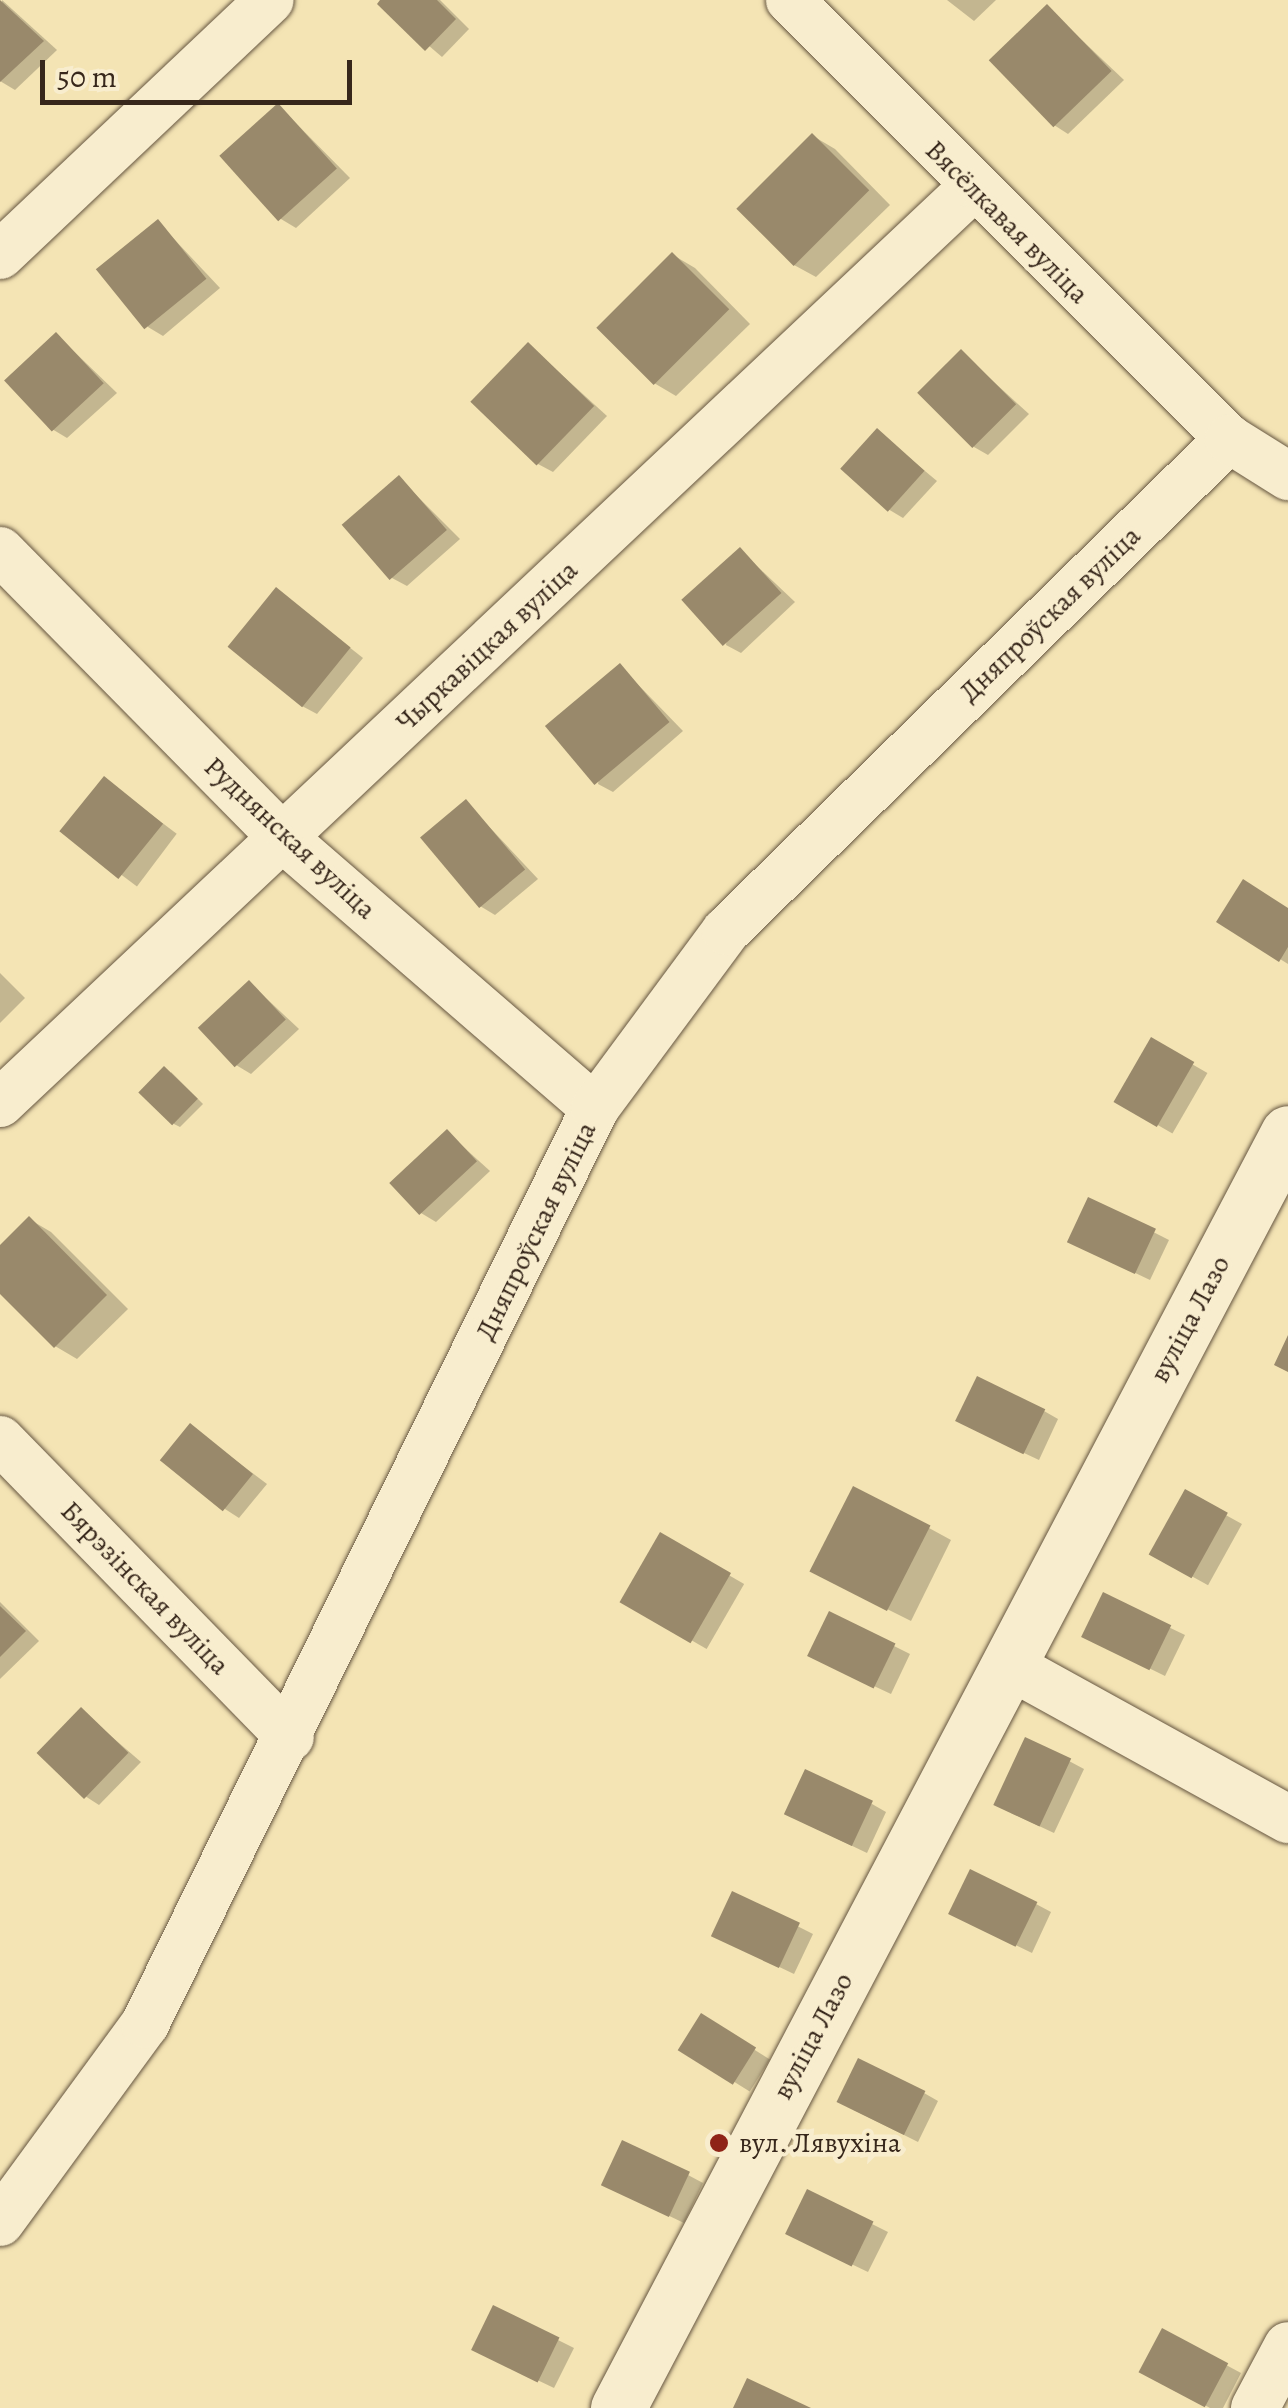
<!DOCTYPE html>
<meta charset="utf-8">
<style>
body{margin:0}
#map{position:relative;width:1288px;height:2408px;overflow:hidden;background:#f4e4b4;font-family:Alegreya,serif}
div>[style]{position:absolute}
[style*='--x']{left:calc(var(--x)*1px);top:calc(var(--y)*1px);width:calc(var(--w)*1px);rotate:calc(var(--a)*1deg)}
.shadow>*{inset:0;background:#0003;transform-origin:0 0}
.building>*{inset:0;background:#99896b;transform-origin:0 0}
.roads{filter:drop-shadow(0 0 2px #665641) drop-shadow(0 0 2px #665641)}
.street>*{height:48px;margin:-24px;padding:0 24px;transform-origin:24px;border-radius:24px;background:#f8edce}
.secondary>*{height:55px;margin:-27.5px;padding:0 27.5px;transform-origin:27.5px;border-radius:27.5px;background:#f8edce}
.dots>*{width:28px;height:28px;translate:-50% -50%;box-sizing:border-box;border:5px solid #f8edce;border-radius:50%}
span{translate:-50% -50%;white-space:nowrap;text-align:center;line-height:1.15;-webkit-text-stroke:9px #f8edce;paint-order:stroke}
.street-label{font-size:28px;color:#37271b}
.poi-label{font-size:28px;color:#37271b}
.left{translate:0 -50%;text-align:left}
.scale{position:absolute;left:40px;top:60px;width:312px;height:45px;box-sizing:border-box;border:5px solid #37271b;border-top:0;padding-left:12px;font-size:30px;line-height:35px;white-space:nowrap;color:#37271b;-webkit-text-stroke:8px #f8edce;paint-order:stroke}
</style>
<div id="map">
<div class="shadow">
<i style="clip-path:polygon(2px 0,57px 50px,15px 90px,0 81px)"></i>
<i style="clip-path:polygon(384px 0,440px 0,469px 29px,442px 57px,380px 4px)"></i>
<i style="clip-path:polygon(947px 0,996px 0,974px 21px)"></i>
<i style="clip-path:polygon(1047px 7px,1124px 80px,1068px 134px,1054px 125px)"></i>
<i style="clip-path:polygon(279px 106px,350px 178px,296px 228px,281px 219px)"></i>
<i style="clip-path:polygon(813px 136px,835px 149px,890px 205px,816px 277px,794px 265px)"></i>
<i style="clip-path:polygon(158px 222px,220px 288px,163px 336px,148px 327px)"></i>
<i style="clip-path:polygon(673px 255px,695px 268px,750px 324px,676px 396px,654px 383px,599px 327px)"></i>
<i style="clip-path:polygon(57px 335px,117px 393px,67px 438px,52px 429px)"></i>
<i style="clip-path:polygon(529px 345px,607px 416px,553px 472px,538px 464px)"></i>
<i style="clip-path:polygon(961px 352px,1029px 414px,988px 455px,974px 447px)"></i>
<i style="clip-path:polygon(878px 432px,937px 481px,903px 518px,888px 509px)"></i>
<i style="clip-path:polygon(399px 478px,460px 539px,407px 586px,392px 578px)"></i>
<i style="clip-path:polygon(740px 550px,795px 602px,741px 653px,726px 645px)"></i>
<i style="clip-path:polygon(277px 590px,363px 658px,317px 714px,302px 706px)"></i>
<i style="clip-path:polygon(620px 666px,683px 731px,613px 792px,598px 784px)"></i>
<i style="left:104px;top:779px;width:91px;height:66px;rotate:37deg"></i>
<i style="clip-path:polygon(466px 802px,538px 879px,495px 915px,480px 906px)"></i>
<i style="clip-path:polygon(1288px 910px,1288px 964px,1219px 921px)"></i>
<i style="clip-path:polygon(0 973px,25px 998px,0 1023px)"></i>
<i style="clip-path:polygon(250px 983px,299px 1029px,251px 1074px,236px 1065px)"></i>
<i style="left:1152px;top:1041px;width:64px;height:70px;rotate:30deg"></i>
<i style="clip-path:polygon(171px 1072px,203px 1104px,180px 1127px,174px 1124px)"></i>
<i style="clip-path:polygon(447px 1132px,490px 1171px,436px 1222px,421px 1213px)"></i>
<i style="clip-path:polygon(1090px 1200px,1169px 1240px,1150px 1280px,1085px 1249px)"></i>
<i style="clip-path:polygon(29px 1219px,51px 1232px,128px 1309px,77px 1359px,55px 1346px,0 1290px,0 1248px)"></i>
<i style="clip-path:polygon(1044px 1411px,1058px 1419px,1039px 1460px,973px 1429px)"></i>
<i style="clip-path:polygon(190px 1426px,267px 1484px,239px 1518px,225px 1509px)"></i>
<i style="left:1186px;top:1493px;width:64px;height:70px;rotate:29deg"></i>
<i style="clip-path:polygon(929px 1528px,951px 1540px,911px 1621px,835px 1583px)"></i>
<i style="left:661px;top:1536px;width:96px;height:75px;rotate:30deg"></i>
<i style="clip-path:polygon(1104px 1596px,1185px 1635px,1165px 1676px,1100px 1644px)"></i>
<i style="clip-path:polygon(0 1602px,39px 1641px,0 1679px)"></i>
<i style="clip-path:polygon(830px 1614px,910px 1654px,891px 1694px,825px 1663px)"></i>
<i style="clip-path:polygon(82px 1711px,141px 1762px,99px 1805px,85px 1796px)"></i>
<i style="clip-path:polygon(1069px 1761px,1084px 1769px,1054px 1833px,1011px 1813px)"></i>
<i style="clip-path:polygon(872px 1804px,886px 1812px,867px 1853px,802px 1822px)"></i>
<i style="clip-path:polygon(734px 1894px,813px 1934px,794px 1974px,729px 1943px)"></i>
<i style="clip-path:polygon(1036px 1904px,1051px 1912px,1032px 1953px,967px 1922px)"></i>
<i style="left:702px;top:2017px;width:80px;height:38px;rotate:32deg"></i>
<i style="clip-path:polygon(924px 2093px,938px 2101px,918px 2142px,854px 2110px)"></i>
<i style="clip-path:polygon(688px 2175px,703px 2183px,684px 2223px,619px 2192px)"></i>
<i style="clip-path:polygon(808px 2192px,888px 2232px,868px 2272px,803px 2241px)"></i>
<i style="clip-path:polygon(494px 2308px,574px 2348px,554px 2388px,489px 2357px)"></i>
<i style="clip-path:polygon(1163px 2331px,1241px 2373px,1223px 2408px,1210px 2408px,1142px 2371px)"></i>
</div>
<div class="building">
<i style="clip-path:polygon(0 0,44px 41px,0 82px)"></i>
<i style="clip-path:polygon(380px 0,437px 0,456px 19px,425px 51px,377px 4px)"></i>
<i style="left:1047px;top:4px;width:93px;height:81px;rotate:46deg"></i>
<i style="left:278px;top:103px;width:88px;height:79px;rotate:48deg"></i>
<i style="left:812px;top:133px;width:81px;height:107px;rotate:45deg"></i>
<i style="left:158px;top:219px;width:77px;height:80px;rotate:51deg"></i>
<i style="left:672px;top:252px;width:81px;height:107px;rotate:45deg"></i>
<i style="left:56px;top:332px;width:70px;height:71px;rotate:47deg"></i>
<i style="left:528px;top:342px;width:92px;height:83px;rotate:44deg"></i>
<i style="left:961px;top:349px;width:78px;height:62px;rotate:45deg"></i>
<i style="left:877px;top:428px;width:64px;height:55px;rotate:42deg"></i>
<i style="left:399px;top:475px;width:73px;height:76px;rotate:49deg"></i>
<i style="left:740px;top:547px;width:62px;height:79px;rotate:48deg"></i>
<i style="left:276px;top:587px;width:96px;height:77px;rotate:39deg"></i>
<i style="left:620px;top:663px;width:77px;height:98px;rotate:50deg"></i>
<i style="left:104px;top:776px;width:76px;height:71px;rotate:39deg"></i>
<i style="left:466px;top:799px;width:92px;height:60px;rotate:50deg"></i>
<i style="clip-path:polygon(1243px 879px,1288px 908px,1288px 947px,1279px 962px,1216px 922px)"></i>
<i style="left:249px;top:980px;width:54px;height:70px;rotate:47deg"></i>
<i style="left:1151px;top:1037px;width:50px;height:75px;rotate:30deg"></i>
<i style="left:164px;top:1066px;width:47px;height:37px;rotate:44deg"></i>
<i style="left:447px;top:1129px;width:44px;height:79px;rotate:47deg"></i>
<i style="left:1088px;top:1197px;width:75px;height:50px;rotate:25deg"></i>
<i style="clip-path:polygon(29px 1216px,107px 1295px,54px 1348px,0 1294px,0 1245px)"></i>
<i style="clip-path:polygon(1288px 1335px,1288px 1372px,1274px 1365px)"></i>
<i style="left:977px;top:1376px;width:76px;height:50px;rotate:26deg"></i>
<i style="left:190px;top:1423px;width:81px;height:48px;rotate:39deg"></i>
<i style="left:853px;top:1486px;width:87px;height:96px;rotate:27deg"></i>
<i style="left:1185px;top:1489px;width:49px;height:75px;rotate:29deg"></i>
<i style="left:660px;top:1532px;width:82px;height:81px;rotate:30deg"></i>
<i style="left:1103px;top:1592px;width:76px;height:50px;rotate:26deg"></i>
<i style="clip-path:polygon(0 1606px,26px 1631px,0 1657px)"></i>
<i style="left:829px;top:1611px;width:74px;height:50px;rotate:26deg"></i>
<i style="left:81px;top:1707px;width:66px;height:64px;rotate:44deg"></i>
<i style="left:1025px;top:1737px;width:51px;height:75px;rotate:25deg"></i>
<i style="left:805px;top:1769px;width:75px;height:50px;rotate:25deg"></i>
<i style="left:970px;top:1869px;width:75px;height:50px;rotate:26deg"></i>
<i style="left:732px;top:1891px;width:75px;height:50px;rotate:25deg"></i>
<i style="left:701px;top:2013px;width:65px;height:44px;rotate:32deg"></i>
<i style="left:858px;top:2058px;width:75px;height:49px;rotate:26deg"></i>
<i style="left:622px;top:2140px;width:75px;height:50px;rotate:25deg"></i>
<i style="left:807px;top:2189px;width:74px;height:50px;rotate:26deg"></i>
<i style="left:493px;top:2305px;width:74px;height:50px;rotate:26deg"></i>
<i style="left:1162px;top:2328px;width:75px;height:50px;rotate:28deg"></i>
<i style="clip-path:polygon(747px 2378px,811px 2408px,733px 2408px)"></i>
</div>
<div class="roads">
<div class="street">
<i style="--x:790;--y:0;--w:621;--a:45"></i>
<i style="--x:0;--y:255;--w:371;--a:-43.4"></i>
<i style="--x:0;--y:551;--w:403;--a:45.4"></i>
<i style="--x:283;--y:838;--w:413;--a:40.9"></i>
<i style="--x:0;--y:1103;--w:1335;--a:-43.27"></i>
<i style="--x:0;--y:1440;--w:415;--a:45.7"></i>
<i style="--x:1007;--y:1664;--w:321;--a:28.9"></i>
<i style="--x:0;--y:2222;--w:245;--a:-53.8"></i>
<i style="--x:145;--y:2024;--w:1021;--a:-63.84"></i>
<i style="--x:595;--y:1108;--w:220;--a:-53.5"></i>
<i style="--x:726;--y:931;--w:704;--a:-44.37"></i>
<i style="--x:1229;--y:439;--w:70;--a:32.1"></i>
<i style="--x:1255;--y:2408;--w:70;--a:-62"></i>
</div>
<div class="secondary">
<i style="--x:618;--y:2408;--w:1440;--a:-62.28"></i>
</div>
</div>
<div class="dots">
<i style="left:719px;top:2143px;background:#8f2418"></i>
</div>
<div class="street-label">
<span style="left:1007px;top:222px;rotate:45deg">Вясёлкавая вуліца</span>
<span style="left:1050px;top:614px;rotate:-44deg">Дняпроўская вуліца</span>
<span style="left:487px;top:646px;rotate:-43deg">Чыркавіцкая вуліца</span>
<span style="left:290px;top:838px;rotate:43deg">Руднянская вуліца</span>
<span style="left:536px;top:1231px;rotate:-64deg">Дняпроўская вуліца</span>
<span style="left:1190px;top:1319px;rotate:-62deg">вуліца Лазо</span>
<span style="left:145px;top:1588px;rotate:46deg">Бярэзінская вуліца</span>
<span style="left:813px;top:2036px;rotate:-62deg">вуліца Лазо</span>
</div>
<div class="poi-label">
<span class="left" style="left:739px;top:2143px">вул. Лявухіна</span>
</div>
<div class="scale">50 m</div>
</div>
